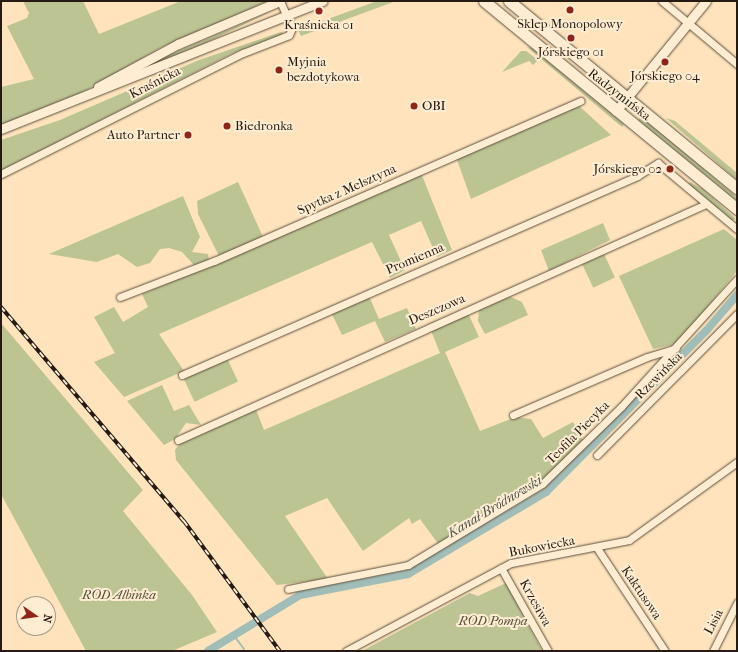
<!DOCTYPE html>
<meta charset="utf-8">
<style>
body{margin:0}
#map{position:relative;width:738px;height:652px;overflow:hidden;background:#fee3bc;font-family:"IM FELL French Canon",serif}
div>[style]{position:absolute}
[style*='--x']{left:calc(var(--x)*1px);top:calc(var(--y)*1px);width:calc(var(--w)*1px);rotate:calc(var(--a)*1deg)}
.green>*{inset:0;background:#bcc493;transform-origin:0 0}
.stream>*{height:2px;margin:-1px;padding:0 1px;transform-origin:1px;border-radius:1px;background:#a1bdb7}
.canal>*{height:8px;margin:-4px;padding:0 4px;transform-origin:4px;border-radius:4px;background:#a1bdb7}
.roads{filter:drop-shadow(0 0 1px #5c4d3c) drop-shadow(0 0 1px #5c4d3c)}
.minor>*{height:7px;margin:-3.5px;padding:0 3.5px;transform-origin:3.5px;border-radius:3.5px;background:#feedd3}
.tertiary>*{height:9px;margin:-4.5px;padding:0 4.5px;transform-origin:4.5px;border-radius:4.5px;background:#feedd3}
.secondary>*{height:11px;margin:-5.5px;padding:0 5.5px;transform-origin:5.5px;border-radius:5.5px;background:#feedd3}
.rail>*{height:3.5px;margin-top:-1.75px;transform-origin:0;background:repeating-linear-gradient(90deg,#feedd3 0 6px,#261b12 0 12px);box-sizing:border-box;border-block:1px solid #261b12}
.dots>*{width:11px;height:11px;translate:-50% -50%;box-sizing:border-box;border:2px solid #feedd3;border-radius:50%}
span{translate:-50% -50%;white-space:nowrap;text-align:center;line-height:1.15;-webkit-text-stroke:4px #feedd3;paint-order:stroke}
.poi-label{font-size:13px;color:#261b12}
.left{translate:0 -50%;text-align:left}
.right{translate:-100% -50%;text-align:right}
.street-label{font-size:13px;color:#261b12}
.park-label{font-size:13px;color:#534e39;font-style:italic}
.water-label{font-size:14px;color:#51544c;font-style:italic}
.frame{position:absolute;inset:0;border:2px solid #261b12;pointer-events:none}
.north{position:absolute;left:16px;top:596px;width:40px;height:40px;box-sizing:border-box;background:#feedd3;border:1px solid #a89986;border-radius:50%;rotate:103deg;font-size:11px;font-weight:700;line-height:16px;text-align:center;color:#261b12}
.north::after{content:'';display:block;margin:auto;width:14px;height:18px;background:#8f2418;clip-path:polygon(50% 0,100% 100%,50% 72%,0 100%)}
</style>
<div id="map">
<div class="green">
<i style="clip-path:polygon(23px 1px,83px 1px,99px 34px,181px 1px,268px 1px,160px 48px,78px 95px,1px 126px,1px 87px,34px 79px,7px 26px,27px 18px,29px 13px)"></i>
<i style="clip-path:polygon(377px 1px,396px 1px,301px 36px,298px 30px)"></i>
<i style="clip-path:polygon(270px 12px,189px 51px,130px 74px,161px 58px)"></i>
<i style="clip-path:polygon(281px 32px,284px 34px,233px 53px,1px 171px,1px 140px,60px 120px,199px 60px)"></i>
<i style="clip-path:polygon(527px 47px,532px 48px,624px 124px,622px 127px)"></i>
<i style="clip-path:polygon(521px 51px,526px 51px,538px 60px,533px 65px,529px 61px,502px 72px)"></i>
<i style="clip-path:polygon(578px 105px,611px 135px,471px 199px,456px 157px)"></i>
<i style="clip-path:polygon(641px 116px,737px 197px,737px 201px,638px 120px)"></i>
<i style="clip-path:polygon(666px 118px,675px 121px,737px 173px,737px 180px)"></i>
<i style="clip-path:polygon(421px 173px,452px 250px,437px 257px,421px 221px,389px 235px,405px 270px,390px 278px,372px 242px,159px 334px,184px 371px,124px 397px,94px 362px,115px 353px,94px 317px,114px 307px,123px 322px,148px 307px,142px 294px)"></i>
<i style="clip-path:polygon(238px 182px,263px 237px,219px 256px,198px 214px,197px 201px)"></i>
<i style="clip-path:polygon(690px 182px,704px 190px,736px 219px,731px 221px,688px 185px)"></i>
<i style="clip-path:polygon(183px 196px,200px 237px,192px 252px,208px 254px,209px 260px,194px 265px,182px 252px,169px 248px,160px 249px,150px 263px,137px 267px,118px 254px,97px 262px,49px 254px)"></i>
<i style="clip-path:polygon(603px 223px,610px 240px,549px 271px,541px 250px)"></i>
<i style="clip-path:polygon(724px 229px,737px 240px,737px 271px,677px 344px,653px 349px,619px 276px)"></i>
<i style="left:604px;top:254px;width:26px;height:24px;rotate:65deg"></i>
<i style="clip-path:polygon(369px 296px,379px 319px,407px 308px,416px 329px,385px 342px,375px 321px,342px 335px,331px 312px)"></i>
<i style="clip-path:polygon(509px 296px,522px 302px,528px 315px,485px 334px,478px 321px,479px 310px)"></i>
<i style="clip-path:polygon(468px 313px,479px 337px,445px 352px,480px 431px,516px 417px,531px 419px,543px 438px,573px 422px,584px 442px,550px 476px,439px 545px,420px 519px,412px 524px,409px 518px,363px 551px,327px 498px,285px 516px,328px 579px,277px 585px,176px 460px,175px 450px,181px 442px,255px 407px,264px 430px,440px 353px,430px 328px)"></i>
<i style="clip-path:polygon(1px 323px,143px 490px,123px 511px,192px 595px,217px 632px,172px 651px,86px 651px,1px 494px)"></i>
<i style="left:227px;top:358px;width:26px;height:48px;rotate:65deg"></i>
<i style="clip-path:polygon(162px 385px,174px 411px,189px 405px,201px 425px,186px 423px,175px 439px,164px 445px,127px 401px)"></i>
<i style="clip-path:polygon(506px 583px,542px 651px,362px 651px,470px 593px,478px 596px)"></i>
</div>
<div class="stream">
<i style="--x:235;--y:637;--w:15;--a:53"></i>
</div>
<div class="canal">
<i style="--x:208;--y:651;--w:108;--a:-31.3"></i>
<i style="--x:300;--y:595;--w:110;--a:-11"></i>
<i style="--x:408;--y:574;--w:161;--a:-30.7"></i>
<i style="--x:546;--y:492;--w:227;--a:-45.2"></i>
<i style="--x:706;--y:331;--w:48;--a:-49.3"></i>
</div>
<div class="roads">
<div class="minor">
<i style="--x:662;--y:1;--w:98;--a:40"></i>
<i style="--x:1;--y:174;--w:271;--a:-26.6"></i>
<i style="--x:243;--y:53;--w:49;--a:-21.4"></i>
<i style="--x:289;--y:35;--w:8;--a:-67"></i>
<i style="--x:292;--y:28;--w:30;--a:-114"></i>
<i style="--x:120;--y:297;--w:101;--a:-21"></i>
<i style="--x:214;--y:261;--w:400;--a:-23.6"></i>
<i style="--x:182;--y:375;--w:497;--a:-23.6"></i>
<i style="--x:637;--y:176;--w:25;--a:-32"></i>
<i style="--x:658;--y:163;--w:103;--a:39.9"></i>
<i style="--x:513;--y:415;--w:146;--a:-23.4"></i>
<i style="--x:647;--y:357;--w:30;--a:-17"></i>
<i style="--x:178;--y:440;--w:578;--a:-24.08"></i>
<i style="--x:597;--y:455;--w:199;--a:-45.2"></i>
<i style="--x:597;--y:548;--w:123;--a:56.6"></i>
<i style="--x:501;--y:568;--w:95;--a:60.5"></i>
<i style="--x:288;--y:589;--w:122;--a:-11.3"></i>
<i style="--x:408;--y:565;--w:157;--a:-31.2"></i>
<i style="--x:542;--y:484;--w:110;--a:-44.3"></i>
<i style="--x:621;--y:407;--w:173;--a:-47.8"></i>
<i style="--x:346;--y:651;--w:187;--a:-28.1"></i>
<i style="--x:511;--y:563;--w:120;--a:-11"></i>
<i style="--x:629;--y:540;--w:133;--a:-35.8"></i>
<i style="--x:713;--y:651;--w:54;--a:-63.4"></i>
</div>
<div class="tertiary">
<i style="--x:98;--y:87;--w:91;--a:-28.3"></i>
<i style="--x:178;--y:44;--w:111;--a:-22.9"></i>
<i style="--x:616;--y:111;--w:142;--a:-50.7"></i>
<i style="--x:1;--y:129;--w:346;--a:-21.7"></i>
</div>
<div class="secondary">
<i style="--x:484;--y:1;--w:328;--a:39.4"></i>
<i style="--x:509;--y:1;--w:295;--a:39.4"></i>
</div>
</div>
<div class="rail">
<i style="--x:1;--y:307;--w:282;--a:49.5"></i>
<i style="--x:184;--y:521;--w:162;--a:53.6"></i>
</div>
<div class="dots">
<i style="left:570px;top:10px;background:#8f2418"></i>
<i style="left:319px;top:11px;background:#8f2418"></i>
<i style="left:571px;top:38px;background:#8f2418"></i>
<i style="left:665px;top:62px;background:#8f2418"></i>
<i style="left:279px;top:70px;background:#8f2418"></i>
<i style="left:414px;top:106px;background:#8f2418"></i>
<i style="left:227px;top:126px;background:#8f2418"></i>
<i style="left:188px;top:135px;background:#8f2418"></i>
<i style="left:670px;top:169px;background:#8f2418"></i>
</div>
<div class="poi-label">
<span style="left:570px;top:24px">Sklep Monopolowy</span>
<span style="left:319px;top:25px">Kraśnicka 01</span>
<span style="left:571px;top:52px">Jórskiego 01</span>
<span class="left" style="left:287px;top:70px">Myjnia<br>bezdotykowa</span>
<span style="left:665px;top:76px">Jórskiego 04</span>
<span class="left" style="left:422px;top:106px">OBI</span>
<span class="left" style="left:235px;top:126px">Biedronka</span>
<span class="right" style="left:180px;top:135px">Auto Partner</span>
<span class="right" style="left:662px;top:169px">Jórskiego 02</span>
</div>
<div class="street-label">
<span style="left:155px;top:83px;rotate:-27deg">Kraśnicka</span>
<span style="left:619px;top:95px;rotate:38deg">Radzymińska</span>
<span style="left:347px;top:190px;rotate:-24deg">Spytka z Melsztyna</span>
<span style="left:415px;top:259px;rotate:-23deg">Promienna</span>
<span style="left:437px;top:310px;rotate:-23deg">Deszczowa</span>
<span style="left:659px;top:376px;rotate:-45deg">Rzewińska</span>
<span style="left:578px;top:433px;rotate:-45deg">Teofila Piecyka</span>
<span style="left:542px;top:547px;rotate:-11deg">Bukowiecka</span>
<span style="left:641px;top:593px;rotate:56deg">Kaktusowa</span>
<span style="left:535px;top:603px;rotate:61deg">Krzesiwa</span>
<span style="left:714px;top:622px;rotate:-63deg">Lisia</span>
</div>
<div class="park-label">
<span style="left:119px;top:595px">ROD Albinka</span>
<span style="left:493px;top:621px">ROD Pompa</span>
</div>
<div class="water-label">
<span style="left:495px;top:507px;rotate:-31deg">Kanał Bródnowski</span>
</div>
<div class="frame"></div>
<div class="north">N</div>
</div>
